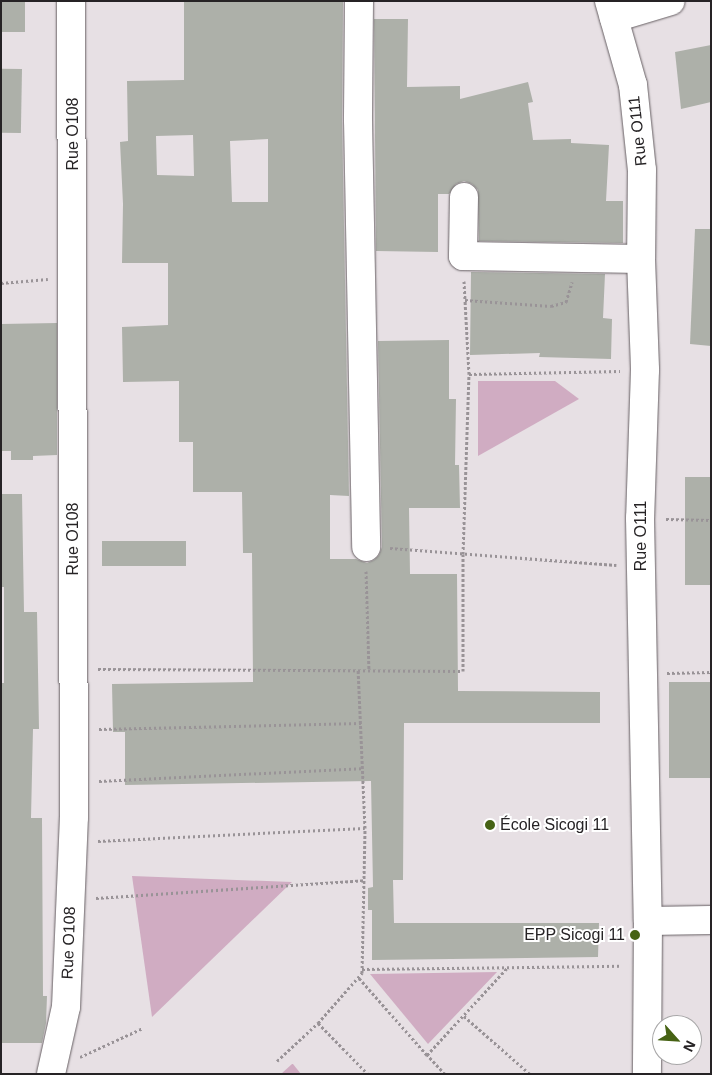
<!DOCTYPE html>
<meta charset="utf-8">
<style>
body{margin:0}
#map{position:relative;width:712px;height:1075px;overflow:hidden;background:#e7e0e4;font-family:Arial,sans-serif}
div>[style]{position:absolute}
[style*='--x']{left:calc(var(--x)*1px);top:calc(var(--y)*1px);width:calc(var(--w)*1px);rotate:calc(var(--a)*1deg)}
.green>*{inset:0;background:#d0acc2}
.building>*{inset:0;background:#adb0a9;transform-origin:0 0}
.path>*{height:3px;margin-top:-1.5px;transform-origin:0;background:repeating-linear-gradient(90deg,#999397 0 2.5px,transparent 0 5px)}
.roads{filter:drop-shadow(0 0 1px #676064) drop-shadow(0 0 1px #676064)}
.minor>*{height:28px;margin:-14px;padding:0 14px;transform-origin:14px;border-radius:14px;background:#fff}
.dots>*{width:14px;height:14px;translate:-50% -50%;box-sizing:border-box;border:2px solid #fff;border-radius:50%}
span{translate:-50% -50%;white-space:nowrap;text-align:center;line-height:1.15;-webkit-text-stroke:4px #fff;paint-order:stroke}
.street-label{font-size:16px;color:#262325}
.poi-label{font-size:16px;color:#262325}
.left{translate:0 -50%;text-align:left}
.right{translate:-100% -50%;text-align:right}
.frame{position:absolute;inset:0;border:2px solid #262325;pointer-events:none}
.north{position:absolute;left:652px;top:1015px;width:50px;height:50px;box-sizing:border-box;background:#fff;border:1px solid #a8a7a8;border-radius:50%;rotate:116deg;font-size:14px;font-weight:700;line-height:20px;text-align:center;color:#262325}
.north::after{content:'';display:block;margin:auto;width:18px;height:22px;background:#466214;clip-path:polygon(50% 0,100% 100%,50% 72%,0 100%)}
</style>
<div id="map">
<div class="green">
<i style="clip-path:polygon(478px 381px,555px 381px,579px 399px,478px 456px)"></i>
<i style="clip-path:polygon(132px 876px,292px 882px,152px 1017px)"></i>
<i style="clip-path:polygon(497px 972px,428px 1044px,370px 974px)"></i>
<i style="clip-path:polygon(293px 1064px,301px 1074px,281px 1074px,292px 1064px)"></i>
</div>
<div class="building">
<i style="left:1px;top:1px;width:24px;height:31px"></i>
<i style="clip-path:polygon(evenodd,184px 1px,343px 1px,342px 120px,349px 496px,330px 495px,330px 559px,356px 559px,367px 563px,374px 560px,379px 555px,382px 547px,378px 341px,449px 340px,449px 399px,456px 399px,455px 465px,459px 465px,460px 508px,409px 508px,410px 574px,457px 574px,458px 691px,600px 692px,600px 723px,404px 723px,403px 880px,393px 880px,394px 923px,599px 923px,598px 957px,372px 960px,372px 910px,368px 910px,368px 888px,373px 887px,371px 781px,125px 785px,125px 732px,113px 732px,112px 684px,253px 682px,252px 553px,243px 553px,242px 492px,193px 492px,193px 442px,179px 442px,179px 381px,123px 382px,122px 327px,168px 325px,168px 263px,122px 263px,123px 204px,120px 142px,128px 141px,127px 81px,184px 80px,184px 1px,193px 135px,194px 176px,157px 175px,156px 136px,193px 135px,184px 1px,268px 139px,268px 202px,232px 202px,230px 141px,268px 139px)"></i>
<i style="clip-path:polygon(374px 19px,408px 19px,407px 87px,460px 86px,460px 99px,528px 82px,533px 102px,528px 103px,533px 140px,571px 139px,571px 143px,609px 145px,606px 201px,623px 201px,623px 243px,479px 241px,478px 190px,472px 184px,464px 181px,456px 184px,449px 194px,438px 194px,438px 252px,376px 251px)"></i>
<i style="clip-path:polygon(711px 45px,711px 102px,681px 109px,675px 52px)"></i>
<i style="left:22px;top:69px;width:64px;height:21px;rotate:91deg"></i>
<i style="clip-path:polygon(695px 229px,711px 229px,711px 346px,690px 344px)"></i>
<i style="clip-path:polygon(471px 272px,605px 274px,603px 318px,612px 319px,611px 359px,539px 357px,540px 353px,470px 355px)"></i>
<i style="clip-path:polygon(57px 323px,57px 455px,33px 456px,33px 460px,11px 460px,11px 451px,1px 451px,1px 324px)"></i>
<i style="left:685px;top:477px;width:26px;height:108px"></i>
<i style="clip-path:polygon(1px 494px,22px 494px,24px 612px,37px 612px,39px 729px,33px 729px,31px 818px,42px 818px,43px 996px,47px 996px,46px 1023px,42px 1043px,1px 1043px,1px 683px,4px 683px,4px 587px,1px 587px)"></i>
<i style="left:102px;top:541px;width:84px;height:25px"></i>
<i style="left:711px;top:682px;width:96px;height:42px;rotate:90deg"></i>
</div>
<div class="path">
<i style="--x:464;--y:281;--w:19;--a:87"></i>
<i style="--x:1;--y:283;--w:47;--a:-4.9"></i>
<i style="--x:469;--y:374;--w:74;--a:-93.1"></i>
<i style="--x:465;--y:300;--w:86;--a:4"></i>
<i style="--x:551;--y:306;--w:16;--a:-15"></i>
<i style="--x:566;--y:302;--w:21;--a:-73"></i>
<i style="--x:666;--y:519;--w:45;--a:1.3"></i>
<i style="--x:390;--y:548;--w:227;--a:4.3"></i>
<i style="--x:366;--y:571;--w:99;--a:88.3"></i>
<i style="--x:98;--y:669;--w:365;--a:0.3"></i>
<i style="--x:463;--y:671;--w:117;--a:-90"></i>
<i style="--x:463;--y:554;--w:180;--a:-88.1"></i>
<i style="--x:469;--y:374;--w:151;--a:-1.1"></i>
<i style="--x:667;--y:673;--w:44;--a:-1.3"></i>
<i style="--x:99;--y:729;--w:262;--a:-1.3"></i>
<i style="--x:99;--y:781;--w:263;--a:-2.8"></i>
<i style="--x:98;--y:841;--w:267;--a:-2.8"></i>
<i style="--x:96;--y:898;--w:269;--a:-3.8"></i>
<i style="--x:362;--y:969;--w:260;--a:-0.7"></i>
<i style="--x:359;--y:978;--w:103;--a:48.6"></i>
<i style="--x:464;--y:1016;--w:88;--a:41.3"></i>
<i style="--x:318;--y:1023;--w:71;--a:45.6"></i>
<i style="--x:80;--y:1057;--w:69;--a:-24.7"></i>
<i style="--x:277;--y:1061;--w:56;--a:-42.8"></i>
<i style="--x:318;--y:1023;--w:67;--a:-48.7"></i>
<i style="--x:362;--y:973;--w:145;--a:-88.8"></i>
<i style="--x:365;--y:828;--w:158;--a:-92.5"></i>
<i style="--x:445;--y:1074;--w:26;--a:-133"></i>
<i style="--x:427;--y:1055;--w:118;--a:-47.4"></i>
</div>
<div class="roads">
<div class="minor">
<i style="--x:359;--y:1;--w:119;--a:90.5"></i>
<i style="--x:358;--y:120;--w:427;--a:88.9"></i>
<i style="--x:609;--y:1;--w:87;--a:74.1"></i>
<i style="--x:633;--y:85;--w:85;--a:84"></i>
<i style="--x:642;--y:170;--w:89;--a:90.6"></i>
<i style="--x:641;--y:259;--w:111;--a:87.9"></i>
<i style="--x:645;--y:370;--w:148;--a:91.9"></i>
<i style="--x:640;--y:518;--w:403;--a:88.9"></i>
<i style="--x:648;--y:921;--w:153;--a:90.4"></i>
<i style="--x:614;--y:18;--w:59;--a:-16.6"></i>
<i style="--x:464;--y:197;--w:59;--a:91"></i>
<i style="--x:463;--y:256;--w:178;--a:1"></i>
<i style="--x:648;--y:921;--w:63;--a:-0.9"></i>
<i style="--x:51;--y:1074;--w:69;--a:-77.4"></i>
<i style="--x:66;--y:1007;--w:190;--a:-87.6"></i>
<i style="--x:74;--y:817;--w:816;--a:-90.21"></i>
</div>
</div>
<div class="dots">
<i style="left:490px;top:825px;background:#466214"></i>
<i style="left:635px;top:935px;background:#466214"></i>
</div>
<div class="street-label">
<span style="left:638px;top:131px;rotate:-96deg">Rue O111</span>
<span style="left:73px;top:134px;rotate:-90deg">Rue O108</span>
<span style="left:641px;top:536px;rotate:-90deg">Rue O111</span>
<span style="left:73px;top:539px;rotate:-90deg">Rue O108</span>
<span style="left:69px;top:943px;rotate:-88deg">Rue O108</span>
</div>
<div class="poi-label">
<span class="left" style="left:500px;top:825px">École Sicogi 11</span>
<span class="right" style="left:625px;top:935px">EPP Sicogi 11</span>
</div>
<div class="frame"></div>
<div class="north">N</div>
</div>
